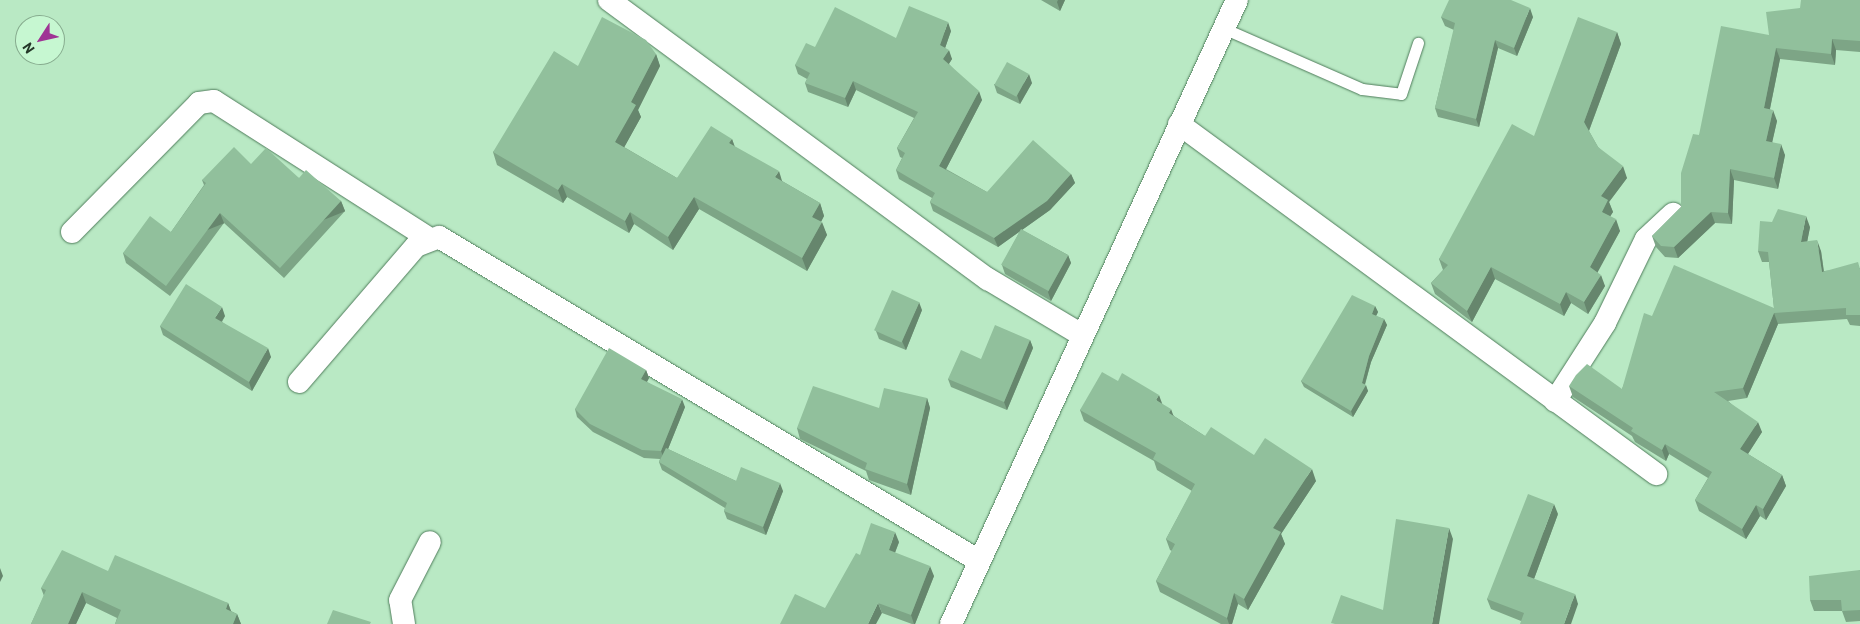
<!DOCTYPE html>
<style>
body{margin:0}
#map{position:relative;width:1860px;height:624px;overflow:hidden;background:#b9e9c4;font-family:Barlow,sans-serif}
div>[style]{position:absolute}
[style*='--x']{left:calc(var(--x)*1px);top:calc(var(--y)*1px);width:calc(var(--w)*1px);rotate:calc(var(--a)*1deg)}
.roads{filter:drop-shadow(0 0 1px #4f7c5b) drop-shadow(0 0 1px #4f7c5b)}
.lane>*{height:11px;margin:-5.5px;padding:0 5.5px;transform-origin:5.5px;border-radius:5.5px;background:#fff}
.street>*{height:22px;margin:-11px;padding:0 11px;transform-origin:11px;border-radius:11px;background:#fff}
.wall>*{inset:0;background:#7da586}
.shaded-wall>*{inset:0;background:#66866d;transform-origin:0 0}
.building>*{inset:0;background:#91c09c;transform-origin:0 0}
span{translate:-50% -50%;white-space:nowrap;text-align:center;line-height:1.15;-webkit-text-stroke:4.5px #c6f7d1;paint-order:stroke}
.north{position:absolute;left:15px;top:15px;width:50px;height:50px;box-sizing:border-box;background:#c6f7d1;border:1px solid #86ab8e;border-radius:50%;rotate:235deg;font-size:14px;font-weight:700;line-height:20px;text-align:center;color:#253829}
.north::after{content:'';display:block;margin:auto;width:18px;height:22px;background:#9f3495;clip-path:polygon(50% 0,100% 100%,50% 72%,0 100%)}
</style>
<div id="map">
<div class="roads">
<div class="lane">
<i style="--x:1223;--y:28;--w:152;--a:23.7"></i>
<i style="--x:1362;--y:89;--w:39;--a:7"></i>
<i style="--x:1401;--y:94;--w:54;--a:-71.6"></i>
</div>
<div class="street">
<i style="--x:609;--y:0;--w:471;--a:36.4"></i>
<i style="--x:988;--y:279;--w:109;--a:30.8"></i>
<i style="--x:1179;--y:124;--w:592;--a:36.27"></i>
<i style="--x:72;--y:232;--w:181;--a:-45.4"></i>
<i style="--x:199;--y:103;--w:15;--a:-8"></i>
<i style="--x:214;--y:101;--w:254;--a:32.6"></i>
<i style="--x:299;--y:382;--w:179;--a:-49.3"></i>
<i style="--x:416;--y:246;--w:25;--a:-21"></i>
<i style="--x:439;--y:237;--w:630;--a:30.96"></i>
<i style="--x:1555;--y:401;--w:93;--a:-57.3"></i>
<i style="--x:1605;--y:323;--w:93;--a:-64"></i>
<i style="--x:1646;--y:239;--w:37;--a:-43"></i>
<i style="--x:404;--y:624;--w:24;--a:-99"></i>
<i style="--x:400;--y:600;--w:65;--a:-62.7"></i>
<i style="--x:951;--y:624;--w:686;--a:-65.38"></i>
</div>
</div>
<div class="wall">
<i style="clip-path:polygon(1041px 0,1065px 0,1060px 11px)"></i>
<i style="clip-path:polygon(1860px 0,1860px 52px,1836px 50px,1835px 65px,1780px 59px,1770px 109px,1777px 121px,1772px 142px,1785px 155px,1778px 189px,1734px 180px,1732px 224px,1715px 223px,1678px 258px,1665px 257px,1656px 247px,1652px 236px,1681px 207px,1699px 135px,1769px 35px,1800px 8px)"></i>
<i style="clip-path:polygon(1441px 17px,1533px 17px,1517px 56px,1498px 48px,1479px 127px,1438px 117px,1435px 108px,1454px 30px,1445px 26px)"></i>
<i style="clip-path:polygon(951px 31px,945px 48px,952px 59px,949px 64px,982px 100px,946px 169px,987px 192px,1071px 174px,1075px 183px,1050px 210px,1022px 230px,1068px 255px,1071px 263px,1051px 301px,1005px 274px,1002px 265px,1020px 231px,998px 247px,933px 211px,930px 202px,932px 198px,899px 179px,896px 170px,902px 158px,900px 157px,897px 148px,914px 118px,856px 90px,848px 107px,808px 92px,805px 83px,807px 79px,798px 74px,795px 65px,815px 47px,896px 38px)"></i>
<i style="clip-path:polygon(1617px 32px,1621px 44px,1589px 131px,1598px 147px,1627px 178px,1609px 202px,1613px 212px,1610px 216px,1620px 231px,1597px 272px,1605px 286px,1588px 314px,1571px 303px,1564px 316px,1495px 279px,1472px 322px,1435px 294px,1431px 283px,1443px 270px,1439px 259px)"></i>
<i style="clip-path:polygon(656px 54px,660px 66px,638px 110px,641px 117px,624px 147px,677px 178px,732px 139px,735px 147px,782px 181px,820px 203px,824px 216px,821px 222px,827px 235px,807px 271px,699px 209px,673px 250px,634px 224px,629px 233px,567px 197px,563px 203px,497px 165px,493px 152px,578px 66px)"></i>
<i style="clip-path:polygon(1032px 83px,1020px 104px,997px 93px,994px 84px)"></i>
<i style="clip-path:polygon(251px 164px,299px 178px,341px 201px,345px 211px,284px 278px,224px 223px,170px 296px,126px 263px,123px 253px,171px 232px,204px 185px,202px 180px)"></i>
<i style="clip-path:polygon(1810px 227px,1807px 242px,1821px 251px,1824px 271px,1860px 268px,1860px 326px,1850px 325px,1847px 319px,1778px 324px,1747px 398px,1728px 401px,1762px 432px,1748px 454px,1782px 475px,1786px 486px,1766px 520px,1760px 516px,1746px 539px,1699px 511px,1695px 500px,1708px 478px,1669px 454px,1666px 461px,1635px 442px,1632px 436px,1573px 397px,1569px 386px,1622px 389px,1652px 316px,1774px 308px,1769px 262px,1762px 262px,1758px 251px)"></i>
<i style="clip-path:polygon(1375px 306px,1378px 312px,1376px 316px,1384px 319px,1387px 325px,1371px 362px,1365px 385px,1368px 391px,1353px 417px,1304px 387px,1301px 381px)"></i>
<i style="clip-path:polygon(922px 310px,906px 350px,879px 339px,876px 331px)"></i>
<i style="clip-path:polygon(225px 316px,222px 322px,271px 357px,252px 391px,163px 335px,160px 326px)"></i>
<i style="clip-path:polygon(1030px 340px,1033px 348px,1007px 410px,951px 387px,948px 379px)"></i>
<i style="clip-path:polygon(646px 370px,649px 378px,647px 382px,685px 407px,668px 449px,736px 481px,783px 491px,766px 535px,727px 519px,724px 511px,725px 508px,662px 470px,659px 462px,660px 459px,644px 458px,593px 432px,577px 417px,575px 409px)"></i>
<i style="clip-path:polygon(1118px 381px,1162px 404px,1174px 416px,1205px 436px,1316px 481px,1281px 534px,1285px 544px,1248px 610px,1238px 604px,1232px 624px,1221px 624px,1160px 592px,1156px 581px,1172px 551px,1170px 550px,1166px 539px,1192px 491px,1157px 470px,1154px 461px,1084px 421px,1080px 410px)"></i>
<i style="clip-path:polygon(927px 398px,930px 408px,911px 495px,869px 480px,866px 471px,800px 439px,797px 428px,879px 408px)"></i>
<i style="clip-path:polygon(1558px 514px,1534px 579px,1578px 604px,1521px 621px,1491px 609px,1487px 599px)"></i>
<i style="clip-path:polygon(899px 542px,895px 553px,934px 576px,915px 624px,912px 624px,882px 613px,860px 555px)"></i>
<i style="clip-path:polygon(1860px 570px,1860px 621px,1846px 622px,1842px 611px,1814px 611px,1810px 600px)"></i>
<i style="clip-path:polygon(108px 571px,228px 603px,231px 611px,237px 614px,241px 624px,115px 624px,117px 618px,86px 603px,76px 624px,31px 624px,44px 596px,41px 588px)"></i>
</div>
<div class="shaded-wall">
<i style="clip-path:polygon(1058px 0,1065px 0,1060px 11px,1057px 2px)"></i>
<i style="clip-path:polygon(1530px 8px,1533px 17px,1517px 56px,1514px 48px)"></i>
<i style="clip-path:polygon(948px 22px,951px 31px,943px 54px,940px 45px)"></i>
<i style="clip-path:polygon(1617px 32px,1621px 44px,1588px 133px,1584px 122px)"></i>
<i style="clip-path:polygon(1832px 39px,1836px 50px,1835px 65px,1831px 54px)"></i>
<i style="clip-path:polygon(1495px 40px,1498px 48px,1479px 127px,1476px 119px)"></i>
<i style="clip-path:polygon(1776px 48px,1780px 59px,1768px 118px,1764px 108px)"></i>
<i style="clip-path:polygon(949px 50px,952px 59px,946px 68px,943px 59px)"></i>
<i style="clip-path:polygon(656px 54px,660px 66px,638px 110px,641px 117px,620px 155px,615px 142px,631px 102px)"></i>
<i style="clip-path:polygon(1029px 74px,1032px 83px,1020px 104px,1017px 95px)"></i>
<i style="clip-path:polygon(853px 81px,856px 90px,848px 107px,845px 98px)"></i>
<i style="clip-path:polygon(979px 91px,982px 100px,943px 175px,939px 166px)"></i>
<i style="clip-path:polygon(1773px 110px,1777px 121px,1770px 152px,1766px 141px)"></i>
<i style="clip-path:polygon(732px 139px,736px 151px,729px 143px)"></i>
<i style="clip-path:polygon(1781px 144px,1785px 155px,1778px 189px,1774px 178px)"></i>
<i style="clip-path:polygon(1623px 166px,1627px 178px,1609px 202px,1613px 212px,1606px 223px,1602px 212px,1601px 196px)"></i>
<i style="clip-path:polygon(1730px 169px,1734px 180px,1732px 224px,1728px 213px)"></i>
<i style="clip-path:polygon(779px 171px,783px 184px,775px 177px)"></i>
<i style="clip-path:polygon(1071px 174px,1075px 183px,1050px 210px,998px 247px,994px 238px)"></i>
<i style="clip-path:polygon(562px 184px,567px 197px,563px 203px,558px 190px)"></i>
<i style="clip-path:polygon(694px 197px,699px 209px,673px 250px,668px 237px)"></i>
<i style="left:341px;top:201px;width:11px;height:91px;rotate:68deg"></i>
<i style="clip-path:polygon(820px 203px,824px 216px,817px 229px,812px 217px)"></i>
<i style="clip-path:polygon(630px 212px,634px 224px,629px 233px,625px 221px)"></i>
<i style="clip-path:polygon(1711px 212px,1715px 223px,1678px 258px,1674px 247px)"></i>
<i style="left:220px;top:213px;width:11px;height:91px;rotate:68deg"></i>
<i style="clip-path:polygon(1806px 216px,1810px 227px,1805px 253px,1801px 242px)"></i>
<i style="clip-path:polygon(1616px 219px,1620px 231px,1594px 279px,1590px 267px)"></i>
<i style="clip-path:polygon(822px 222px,827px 235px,807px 271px,802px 258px)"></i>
<i style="clip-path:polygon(1817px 240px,1821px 251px,1825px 282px,1822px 272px)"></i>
<i style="clip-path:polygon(1068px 255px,1071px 263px,1051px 301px,1048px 292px)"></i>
<i style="clip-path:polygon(1491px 267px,1495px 279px,1472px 322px,1467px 311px)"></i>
<i style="clip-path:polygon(1601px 275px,1605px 286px,1588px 314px,1584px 302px)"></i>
<i style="clip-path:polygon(1566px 292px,1571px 303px,1564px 316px,1560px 304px)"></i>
<i style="clip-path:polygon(919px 302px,922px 310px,906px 350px,902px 341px)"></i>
<i style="clip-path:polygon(1375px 306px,1378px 312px,1374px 320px,1372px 314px)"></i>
<i style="clip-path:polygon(222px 307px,225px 316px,218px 327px,215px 318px)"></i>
<i style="clip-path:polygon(1774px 313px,1778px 324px,1747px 398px,1743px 388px)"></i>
<i style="clip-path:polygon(1384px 319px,1387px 325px,1371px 362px,1364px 387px,1366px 385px,1368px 391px,1353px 417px,1351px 411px,1362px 383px,1369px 356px)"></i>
<i style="clip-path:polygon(1030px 340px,1033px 348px,1007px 410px,1004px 402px)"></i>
<i style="clip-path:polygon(268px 348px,271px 357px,252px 391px,249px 382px)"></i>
<i style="clip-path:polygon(646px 370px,649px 378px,644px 387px,641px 379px)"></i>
<i style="clip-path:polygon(1159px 395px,1163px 406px,1156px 400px)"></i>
<i style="clip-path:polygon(927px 398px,930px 408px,911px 495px,907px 484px)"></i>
<i style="clip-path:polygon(682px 399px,685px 407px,664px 459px,661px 451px)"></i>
<i style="clip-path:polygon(1171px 409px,1175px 420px,1169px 413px)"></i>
<i style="clip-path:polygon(1758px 422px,1762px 432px,1744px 460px,1740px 449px)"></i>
<i style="clip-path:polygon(1665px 444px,1669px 454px,1666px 461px,1662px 450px)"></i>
<i style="clip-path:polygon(1312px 469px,1316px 481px,1281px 534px,1285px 544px,1248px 610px,1244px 599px,1273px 528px)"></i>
<i style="clip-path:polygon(1782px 475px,1786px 486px,1766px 520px,1763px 509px)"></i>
<i style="clip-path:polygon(780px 483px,783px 491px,766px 535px,763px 527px)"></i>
<i style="clip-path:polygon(1554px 504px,1558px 514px,1531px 587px,1527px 576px)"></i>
<i style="clip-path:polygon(1756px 505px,1760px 516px,1746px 539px,1742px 529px)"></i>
<i style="clip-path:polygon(1449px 528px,1453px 539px,1439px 624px,1432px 624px)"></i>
<i style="clip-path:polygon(895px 532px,899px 542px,892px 560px,889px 550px)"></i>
<i style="clip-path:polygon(930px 566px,934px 576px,915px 624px,914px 624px,911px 615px)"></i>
<i style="clip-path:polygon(0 568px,3px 576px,0 582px)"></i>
<i style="clip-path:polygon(82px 592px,86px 603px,76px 624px,68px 624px)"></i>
<i style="clip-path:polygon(1234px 593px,1238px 604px,1232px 624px,1229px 624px,1227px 618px)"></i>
<i style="clip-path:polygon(1575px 594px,1578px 604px,1571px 624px,1564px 624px)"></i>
<i style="clip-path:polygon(228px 603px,232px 614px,226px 609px)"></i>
<i style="clip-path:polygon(878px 603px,882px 613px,876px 624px,868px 624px)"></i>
<i style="clip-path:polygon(237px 614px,241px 624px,233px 624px)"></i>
</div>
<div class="building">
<i style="clip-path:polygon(1449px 0,1511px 0,1530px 8px,1514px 48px,1495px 40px,1476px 119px,1435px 108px,1455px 23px,1441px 17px)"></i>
<i style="clip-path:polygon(1801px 0,1860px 0,1860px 41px,1832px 39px,1831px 54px,1776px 48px,1764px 108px,1773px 110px,1766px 141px,1781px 144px,1774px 178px,1730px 169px,1728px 213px,1711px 212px,1674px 247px,1661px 246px,1652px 236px,1681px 207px,1681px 173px,1693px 134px,1699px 135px,1721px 26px,1769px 35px,1766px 12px,1800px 8px)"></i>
<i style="clip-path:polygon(909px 6px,948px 22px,940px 45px,949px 50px,943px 59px,979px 91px,939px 166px,987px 192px,1033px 140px,1071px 174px,1047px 201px,994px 238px,930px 202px,935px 193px,896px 170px,905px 153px,897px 148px,918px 112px,853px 81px,845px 98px,805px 83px,810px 73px,795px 65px,806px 43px,815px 47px,835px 7px,896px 38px)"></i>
<i style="clip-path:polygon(602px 17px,646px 40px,656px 54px,631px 102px,636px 105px,615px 142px,677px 178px,711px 126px,732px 139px,729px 143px,779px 171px,775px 177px,820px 203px,812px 217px,822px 222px,802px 258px,694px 197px,668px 237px,630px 212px,625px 221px,562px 184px,558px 190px,493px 152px,554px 51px,578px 66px)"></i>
<i style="clip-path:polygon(1578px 17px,1617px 32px,1584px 122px,1598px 147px,1623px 166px,1601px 196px,1608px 200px,1602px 212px,1616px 219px,1590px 267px,1601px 275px,1584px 302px,1566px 292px,1560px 304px,1491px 267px,1467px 311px,1431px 283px,1448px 265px,1439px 259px,1512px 124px,1534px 136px)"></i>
<i style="left:1007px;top:62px;width:25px;height:26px;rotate:29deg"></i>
<i style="clip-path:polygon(234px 147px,251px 164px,266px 148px,299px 178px,306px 170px,341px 201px,280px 268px,220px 213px,166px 286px,123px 253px,150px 216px,171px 232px,206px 183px,202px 180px)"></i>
<i style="clip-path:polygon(1778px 209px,1806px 216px,1801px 242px,1817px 240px,1822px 272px,1858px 262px,1860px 269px,1860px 315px,1846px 315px,1846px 308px,1774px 313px,1743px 388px,1714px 392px,1758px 422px,1740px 449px,1782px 475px,1763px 509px,1756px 505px,1742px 529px,1695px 500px,1712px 472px,1665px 444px,1662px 450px,1631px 431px,1633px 428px,1569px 386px,1576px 375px,1587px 364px,1622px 389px,1644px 313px,1652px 316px,1674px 265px,1774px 308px,1768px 252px,1758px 251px,1760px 221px,1772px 222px)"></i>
<i style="left:1021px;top:229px;width:54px;height:41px;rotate:29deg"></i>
<i style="clip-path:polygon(186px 284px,222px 307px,215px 318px,268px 348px,249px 382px,160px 326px)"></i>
<i style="left:892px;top:290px;width:30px;height:44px;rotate:24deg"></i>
<i style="clip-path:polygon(1352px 295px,1375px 306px,1372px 314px,1384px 319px,1369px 356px,1362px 383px,1366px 385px,1351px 411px,1301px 381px)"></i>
<i style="clip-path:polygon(995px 325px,1030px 340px,1004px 402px,948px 379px,961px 350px,981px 359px)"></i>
<i style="clip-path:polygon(609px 348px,646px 370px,641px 379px,682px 399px,661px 451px,642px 450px,590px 424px,575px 409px)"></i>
<i style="clip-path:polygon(1102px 372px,1118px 381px,1122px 373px,1159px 395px,1156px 400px,1171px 409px,1169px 413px,1205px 436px,1211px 427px,1254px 455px,1265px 438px,1312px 469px,1273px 528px,1281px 532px,1244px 599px,1234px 593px,1227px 618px,1156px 581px,1175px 544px,1166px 539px,1195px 484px,1153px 459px,1156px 453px,1080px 410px)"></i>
<i style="clip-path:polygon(813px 386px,879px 408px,884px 388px,927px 398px,907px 484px,865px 469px,867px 463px,797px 428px)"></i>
<i style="clip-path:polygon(666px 448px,736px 481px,741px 467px,780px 483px,763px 527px,724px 511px,727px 503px,659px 462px)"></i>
<i style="clip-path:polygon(1528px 494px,1554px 504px,1527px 576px,1575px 594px,1564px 624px,1520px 624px,1524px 613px,1487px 599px)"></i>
<i style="clip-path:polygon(1396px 519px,1449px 528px,1432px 624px,1335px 624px,1331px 623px,1341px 595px,1383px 610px)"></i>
<i style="clip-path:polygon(871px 523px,895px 532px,889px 550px,930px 566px,911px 615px,878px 603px,868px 624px,780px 624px,795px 594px,825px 608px,856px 553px,860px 555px)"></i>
<i style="clip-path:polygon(62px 550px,108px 571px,115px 555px,228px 603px,226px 609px,237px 614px,233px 624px,115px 624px,121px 610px,82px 592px,68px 624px,31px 624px,46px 590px,41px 588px)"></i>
<i style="clip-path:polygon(1860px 570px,1860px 610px,1842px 611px,1841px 600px,1810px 600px,1809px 576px)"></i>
<i style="clip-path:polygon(333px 610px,371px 622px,370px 624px,327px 624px)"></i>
</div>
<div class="north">N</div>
</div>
